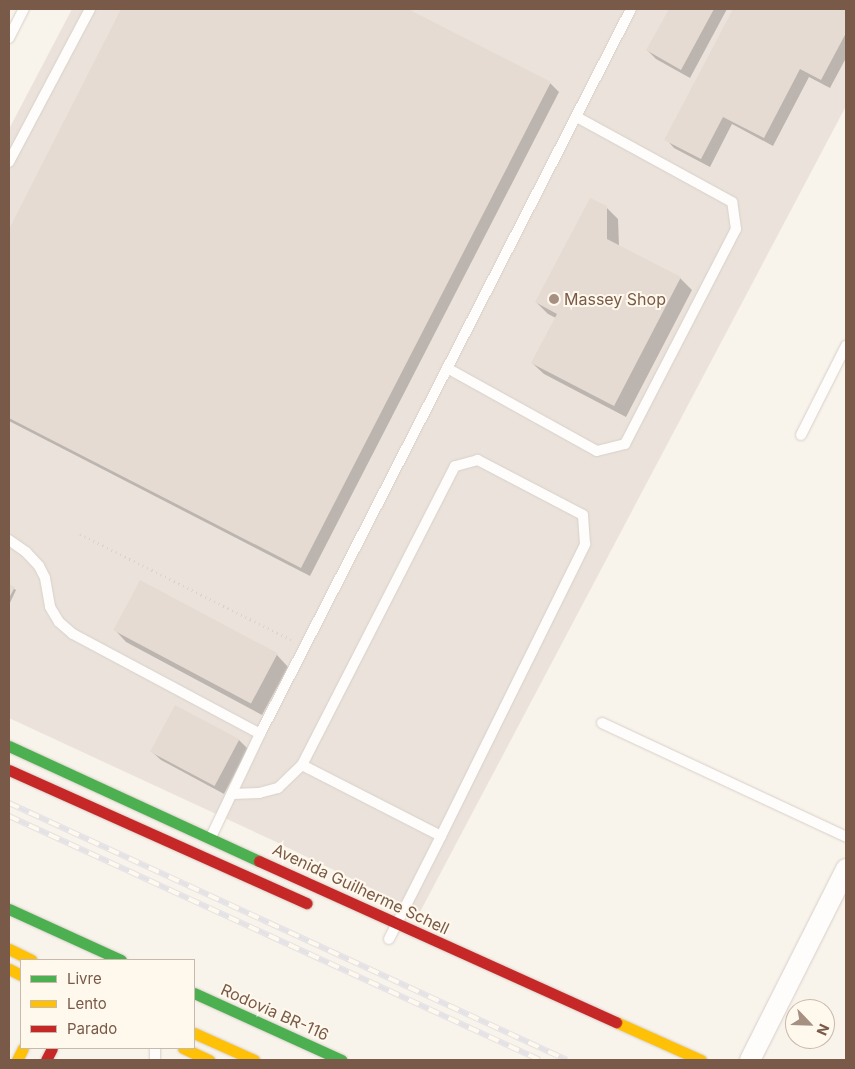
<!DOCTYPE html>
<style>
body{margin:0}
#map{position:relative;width:855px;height:1069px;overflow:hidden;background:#f8f3eb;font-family:Inter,sans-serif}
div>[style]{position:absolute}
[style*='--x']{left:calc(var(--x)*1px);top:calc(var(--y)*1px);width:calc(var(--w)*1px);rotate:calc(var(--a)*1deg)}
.industrial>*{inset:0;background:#ebe3db}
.shadow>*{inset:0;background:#0003}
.building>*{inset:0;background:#e5dbd2;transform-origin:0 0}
.path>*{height:3px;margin-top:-1.5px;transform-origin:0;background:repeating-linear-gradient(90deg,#dad2cd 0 1px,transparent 0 5px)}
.roads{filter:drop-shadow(0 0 1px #d7d0c9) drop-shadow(0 0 1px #d7d0c9)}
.lane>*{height:10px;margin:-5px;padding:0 5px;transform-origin:5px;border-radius:5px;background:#fefdfc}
.street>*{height:20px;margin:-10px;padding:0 10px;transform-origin:10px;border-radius:10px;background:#fefdfc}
.fast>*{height:11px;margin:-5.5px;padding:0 5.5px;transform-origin:5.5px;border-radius:5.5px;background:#4caf50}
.slow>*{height:11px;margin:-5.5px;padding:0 5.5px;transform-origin:5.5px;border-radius:5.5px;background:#ffc107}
.jam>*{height:11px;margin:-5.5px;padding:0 5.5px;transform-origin:5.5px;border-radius:5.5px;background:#c62828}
.rail>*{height:5.5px;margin-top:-2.75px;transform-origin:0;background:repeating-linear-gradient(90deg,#fff8ed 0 11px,#e5e2e5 0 22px);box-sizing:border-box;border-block:1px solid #e5e2e5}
.dots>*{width:14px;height:14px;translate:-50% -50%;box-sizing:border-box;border:2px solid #fff8ed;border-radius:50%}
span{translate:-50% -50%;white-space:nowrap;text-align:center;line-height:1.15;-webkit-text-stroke:4px #fff8ed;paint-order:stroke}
.poi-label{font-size:16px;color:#795a48}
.left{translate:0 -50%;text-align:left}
.street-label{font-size:16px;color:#795a48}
.frame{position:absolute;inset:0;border:10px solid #795a48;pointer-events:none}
.legend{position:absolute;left:20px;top:959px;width:175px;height:90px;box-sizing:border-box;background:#fff8ed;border:1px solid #c9b9ab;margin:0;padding:6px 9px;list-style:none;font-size:15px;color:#795a48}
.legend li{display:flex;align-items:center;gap:10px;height:25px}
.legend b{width:25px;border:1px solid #c9b9ab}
.north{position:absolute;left:785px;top:999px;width:50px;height:50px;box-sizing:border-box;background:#fff8ed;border:1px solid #c9b9ab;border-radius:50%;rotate:114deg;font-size:14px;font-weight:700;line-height:20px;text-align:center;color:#795a48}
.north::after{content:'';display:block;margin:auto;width:18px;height:22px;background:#a59081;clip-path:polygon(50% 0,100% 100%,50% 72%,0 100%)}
</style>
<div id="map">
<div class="industrial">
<i style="clip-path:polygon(72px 9px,846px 9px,846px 106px,420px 912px,272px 840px,9px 718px,9px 129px)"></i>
</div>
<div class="shadow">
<i style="clip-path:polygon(123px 9px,405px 9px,550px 83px,559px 92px,310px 576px,9px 421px,9px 231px)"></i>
<i style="clip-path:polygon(670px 9px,727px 9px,690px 78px,656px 59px,647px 50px)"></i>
<i style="clip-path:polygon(734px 9px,846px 9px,846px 58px,830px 88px,809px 77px,773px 146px,732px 124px,710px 167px,674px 148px,666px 139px)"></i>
<i style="clip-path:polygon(606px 207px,618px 219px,619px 246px,680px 278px,692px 290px,626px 417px,544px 374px,532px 363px,556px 318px,548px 314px,536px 302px)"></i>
<i style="clip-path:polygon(141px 582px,277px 655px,288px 667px,262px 715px,126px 642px,115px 630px)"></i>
<i style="clip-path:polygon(9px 585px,16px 590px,9px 605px)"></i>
<i style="clip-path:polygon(239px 740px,248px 749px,224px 794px,161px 760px,152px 752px)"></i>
</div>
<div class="building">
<i style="clip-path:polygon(121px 9px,408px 9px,551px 82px,301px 568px,9px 418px,9px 229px)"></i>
<i style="clip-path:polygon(669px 9px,714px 9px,681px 70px,646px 50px)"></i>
<i style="clip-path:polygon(733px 9px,846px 9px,846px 33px,821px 80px,800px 69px,764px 138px,723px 117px,701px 159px,664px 140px)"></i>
<i style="clip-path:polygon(590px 198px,607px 206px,607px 239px,681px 277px,614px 406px,531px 363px,557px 314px,535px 302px)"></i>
<i style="left:140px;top:580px;width:156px;height:57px;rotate:28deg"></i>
<i style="clip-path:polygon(9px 584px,15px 587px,9px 598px)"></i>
<i style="left:175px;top:705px;width:73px;height:53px;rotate:28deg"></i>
</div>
<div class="path">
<i style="--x:80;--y:534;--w:239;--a:26.6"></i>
</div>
<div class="roads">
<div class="lane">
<i style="--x:9;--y:38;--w:33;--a:-63"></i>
<i style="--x:9;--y:162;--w:173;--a:-62.1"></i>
<i style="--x:447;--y:368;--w:171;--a:29"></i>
<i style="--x:597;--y:451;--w:29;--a:-14"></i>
<i style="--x:625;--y:444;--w:242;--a:-62.7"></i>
<i style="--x:736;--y:229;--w:27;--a:-98"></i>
<i style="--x:732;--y:202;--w:177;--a:-151.3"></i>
<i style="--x:801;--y:435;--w:100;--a:-63.2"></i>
<i style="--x:9;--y:540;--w:21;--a:35"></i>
<i style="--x:26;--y:552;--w:19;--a:47"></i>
<i style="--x:39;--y:566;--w:13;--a:63"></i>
<i style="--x:45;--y:578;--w:29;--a:80"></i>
<i style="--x:50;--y:607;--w:17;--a:59"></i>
<i style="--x:59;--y:622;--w:18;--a:41"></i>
<i style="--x:73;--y:634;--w:212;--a:28.1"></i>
<i style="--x:602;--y:723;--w:269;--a:25"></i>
<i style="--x:232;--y:794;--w:27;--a:-2"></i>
<i style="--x:259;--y:793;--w:20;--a:-15"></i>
<i style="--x:278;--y:788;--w:33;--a:-44"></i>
<i style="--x:211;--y:837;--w:114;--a:-64.6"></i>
<i style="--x:260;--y:734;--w:814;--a:-62.9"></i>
<i style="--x:389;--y:939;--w:115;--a:-63.2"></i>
<i style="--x:441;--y:836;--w:326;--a:-63.7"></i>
<i style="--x:585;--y:544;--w:29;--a:-94"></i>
<i style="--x:583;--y:515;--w:119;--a:-152.4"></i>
<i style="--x:478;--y:460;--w:24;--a:165"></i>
<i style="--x:455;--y:466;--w:336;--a:117.1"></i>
<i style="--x:302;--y:765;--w:156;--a:27.1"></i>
<i style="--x:155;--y:1060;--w:12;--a:-90"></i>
</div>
<div class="street">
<i style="--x:750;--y:1060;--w:214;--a:-63.3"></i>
</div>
<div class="fast">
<i style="--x:9;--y:746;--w:275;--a:24.7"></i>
<i style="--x:9;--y:909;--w:123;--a:24.5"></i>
<i style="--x:194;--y:993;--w:162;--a:24.4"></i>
</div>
<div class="slow">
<i style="--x:9;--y:949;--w:25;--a:26"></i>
<i style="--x:9;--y:969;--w:13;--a:27"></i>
<i style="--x:616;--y:1022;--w:93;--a:24.1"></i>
<i style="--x:194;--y:1033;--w:66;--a:24.2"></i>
<i style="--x:183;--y:1048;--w:29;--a:25"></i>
<i style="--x:17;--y:1060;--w:13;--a:-63"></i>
</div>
<div class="jam">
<i style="--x:9;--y:770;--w:326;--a:24.1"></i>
<i style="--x:259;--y:861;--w:392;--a:24.3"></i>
<i style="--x:46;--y:1060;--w:13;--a:-63"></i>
</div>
</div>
<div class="rail">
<i style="--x:9;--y:803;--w:614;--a:24.73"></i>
<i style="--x:9;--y:816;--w:584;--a:24.68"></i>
</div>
<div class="dots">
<i style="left:554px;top:299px;background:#a59081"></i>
</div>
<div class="poi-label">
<span class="left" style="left:564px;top:299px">Massey Shop</span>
</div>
<div class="street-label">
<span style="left:361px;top:889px;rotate:25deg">Avenida Guilherme Schell</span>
<span style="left:275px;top:1012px;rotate:24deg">Rodovia BR-116</span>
</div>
<div class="frame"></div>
<ul class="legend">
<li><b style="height:6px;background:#4caf50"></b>Livre</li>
<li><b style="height:6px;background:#ffc107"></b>Lento</li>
<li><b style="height:6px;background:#c62828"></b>Parado</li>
</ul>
<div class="north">N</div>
</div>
